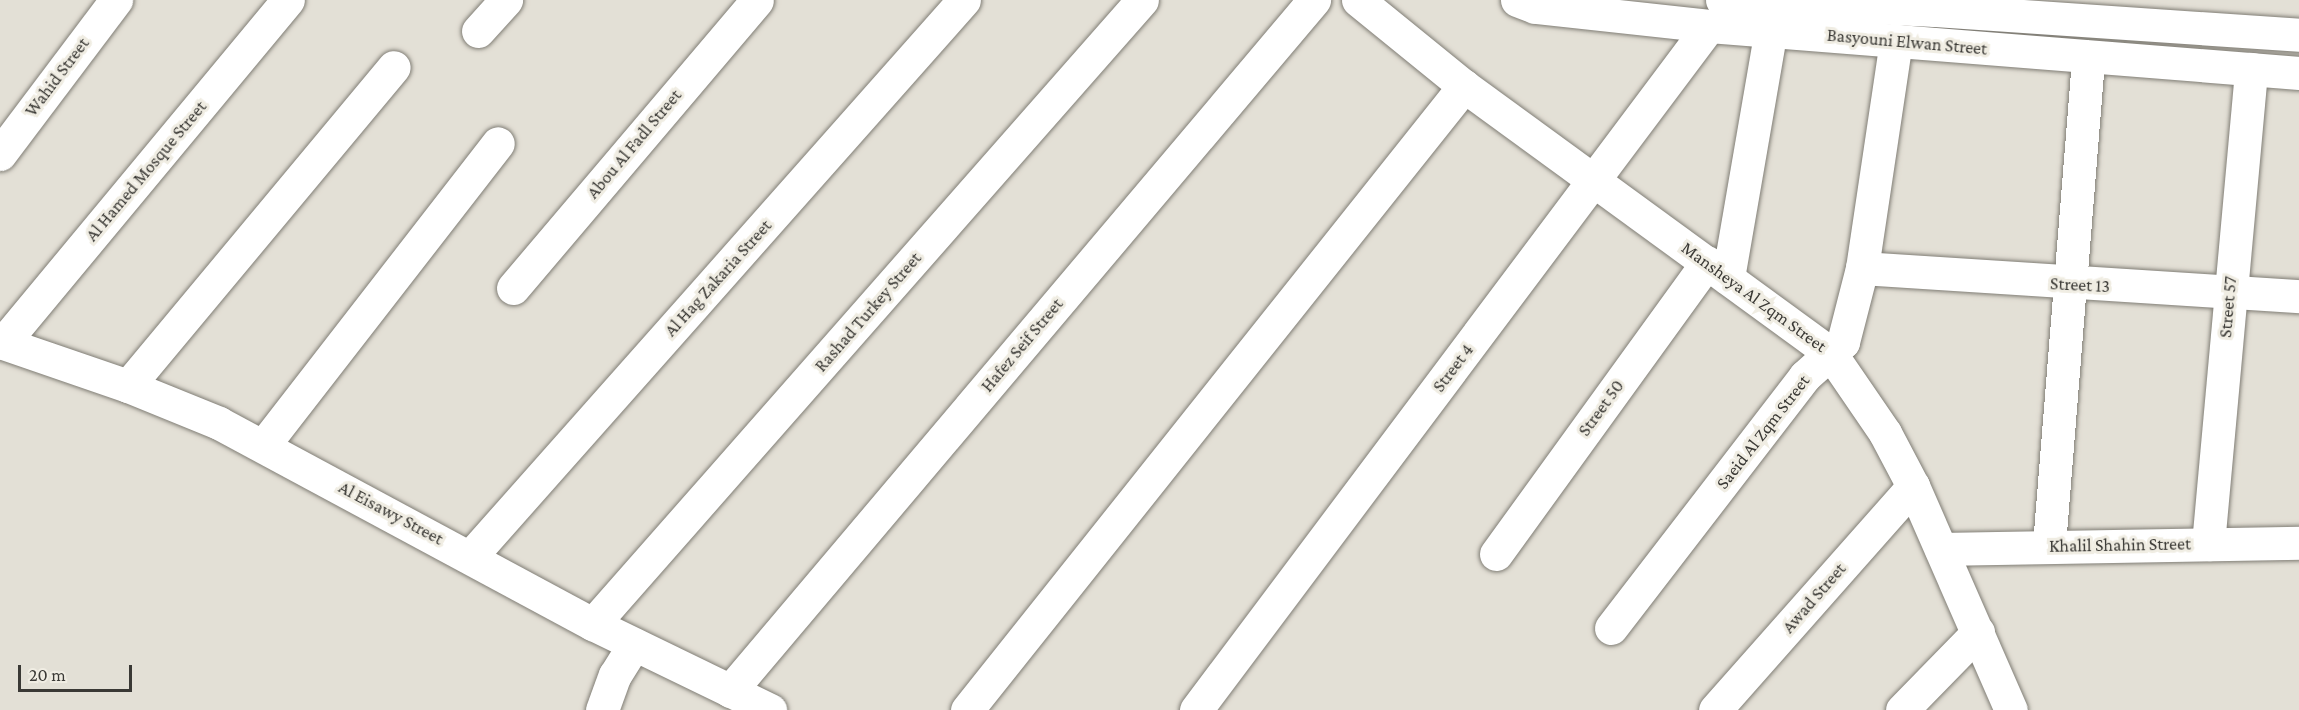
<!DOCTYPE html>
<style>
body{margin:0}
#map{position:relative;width:2299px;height:710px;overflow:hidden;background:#e3e0d6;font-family:"Crimson Pro",serif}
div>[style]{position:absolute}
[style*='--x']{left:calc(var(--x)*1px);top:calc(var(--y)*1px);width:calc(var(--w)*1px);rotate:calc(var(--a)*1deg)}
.roads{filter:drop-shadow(0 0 2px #807d75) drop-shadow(0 0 2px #807d75)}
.minor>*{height:33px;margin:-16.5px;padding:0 16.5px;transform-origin:16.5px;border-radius:16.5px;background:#fff}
span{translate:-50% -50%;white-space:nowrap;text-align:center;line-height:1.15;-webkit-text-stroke:6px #f0ede3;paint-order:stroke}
.street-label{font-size:18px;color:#3a3935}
.scale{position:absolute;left:18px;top:665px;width:114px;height:27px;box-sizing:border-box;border:3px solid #3a3935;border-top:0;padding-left:8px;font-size:18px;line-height:21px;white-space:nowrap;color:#3a3935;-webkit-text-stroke:4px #f0ede3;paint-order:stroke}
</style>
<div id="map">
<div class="roads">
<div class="minor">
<i style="--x:1358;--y:0;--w:136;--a:39.1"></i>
<i style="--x:1464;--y:86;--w:454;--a:36.1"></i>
<i style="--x:1831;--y:354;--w:96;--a:55.6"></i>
<i style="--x:1885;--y:433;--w:60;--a:62.2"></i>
<i style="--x:1913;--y:486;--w:244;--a:66.4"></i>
<i style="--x:1517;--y:0;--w:19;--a:21"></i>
<i style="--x:1535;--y:7;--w:175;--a:6.2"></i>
<i style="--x:1709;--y:26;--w:592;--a:4.55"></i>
<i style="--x:1722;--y:0;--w:213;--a:2.7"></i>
<i style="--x:1935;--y:10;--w:365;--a:3.9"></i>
<i style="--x:478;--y:31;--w:42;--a:-47.9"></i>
<i style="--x:0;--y:154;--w:193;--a:-53"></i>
<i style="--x:1862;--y:268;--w:438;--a:3.7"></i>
<i style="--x:1728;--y:278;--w:252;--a:-80.2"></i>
<i style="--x:513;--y:288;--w:377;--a:-49.7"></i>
<i style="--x:0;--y:342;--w:135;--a:19"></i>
<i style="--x:128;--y:386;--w:98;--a:22.1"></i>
<i style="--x:219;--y:423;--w:425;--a:28.3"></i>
<i style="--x:593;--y:624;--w:197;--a:25.9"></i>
<i style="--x:3;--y:343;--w:446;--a:-50.3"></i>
<i style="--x:128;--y:386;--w:415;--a:-50.2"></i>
<i style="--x:263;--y:446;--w:383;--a:-52.2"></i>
<i style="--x:2208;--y:544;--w:477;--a:-84.8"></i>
<i style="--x:2049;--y:545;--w:490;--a:-85.4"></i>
<i style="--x:1941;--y:549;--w:358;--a:-1"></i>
<i style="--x:1496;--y:554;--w:360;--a:-54.1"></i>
<i style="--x:471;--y:556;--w:743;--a:-48.44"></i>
<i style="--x:593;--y:624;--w:831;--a:-48.66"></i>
<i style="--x:1611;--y:628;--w:318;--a:-52.4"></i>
<i style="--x:1805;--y:376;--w:51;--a:-41.8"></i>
<i style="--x:1843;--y:342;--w:76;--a:-75.6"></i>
<i style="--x:1862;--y:268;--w:230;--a:-81.5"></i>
<i style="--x:730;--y:691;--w:905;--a:-49.8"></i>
<i style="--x:602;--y:710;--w:37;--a:-70"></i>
<i style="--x:615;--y:675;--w:36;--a:-58"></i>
<i style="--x:967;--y:710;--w:798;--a:-51.46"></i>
<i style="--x:1196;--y:710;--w:855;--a:-53.13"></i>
<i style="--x:1715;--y:710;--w:299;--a:-48.5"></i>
<i style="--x:1902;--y:710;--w:109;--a:-45.7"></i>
</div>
</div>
<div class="street-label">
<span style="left:1907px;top:42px;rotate:5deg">Basyouni Elwan Street</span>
<span style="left:57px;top:77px;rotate:-53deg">Wahid Street</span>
<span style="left:634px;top:144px;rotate:-50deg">Abou Al Fadl Street</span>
<span style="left:146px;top:171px;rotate:-50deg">Al Hamed Mosque Street</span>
<span style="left:718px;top:278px;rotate:-48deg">Al Hag Zakaria Street</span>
<span style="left:2080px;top:285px;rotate:3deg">Street 13</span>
<span style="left:1754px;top:297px;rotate:36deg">Mansheya Al Zqm Street</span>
<span style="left:2228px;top:307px;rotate:-85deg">Street 57</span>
<span style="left:868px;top:312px;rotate:-49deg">Rashad Turkey Street</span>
<span style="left:1022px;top:345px;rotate:-50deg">Hafez Seif Street</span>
<span style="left:1453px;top:368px;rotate:-53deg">Street 4</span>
<span style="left:1601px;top:408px;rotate:-54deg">Street 50</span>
<span style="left:1763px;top:432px;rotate:-52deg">Saeid Al Zqm Street</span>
<span style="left:391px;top:513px;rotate:28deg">Al Eisawy Street</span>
<span style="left:2120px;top:545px;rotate:-1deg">Khalil Shahin Street</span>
<span style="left:1814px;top:598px;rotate:-49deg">Awad Street</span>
</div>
<div class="scale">20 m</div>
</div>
